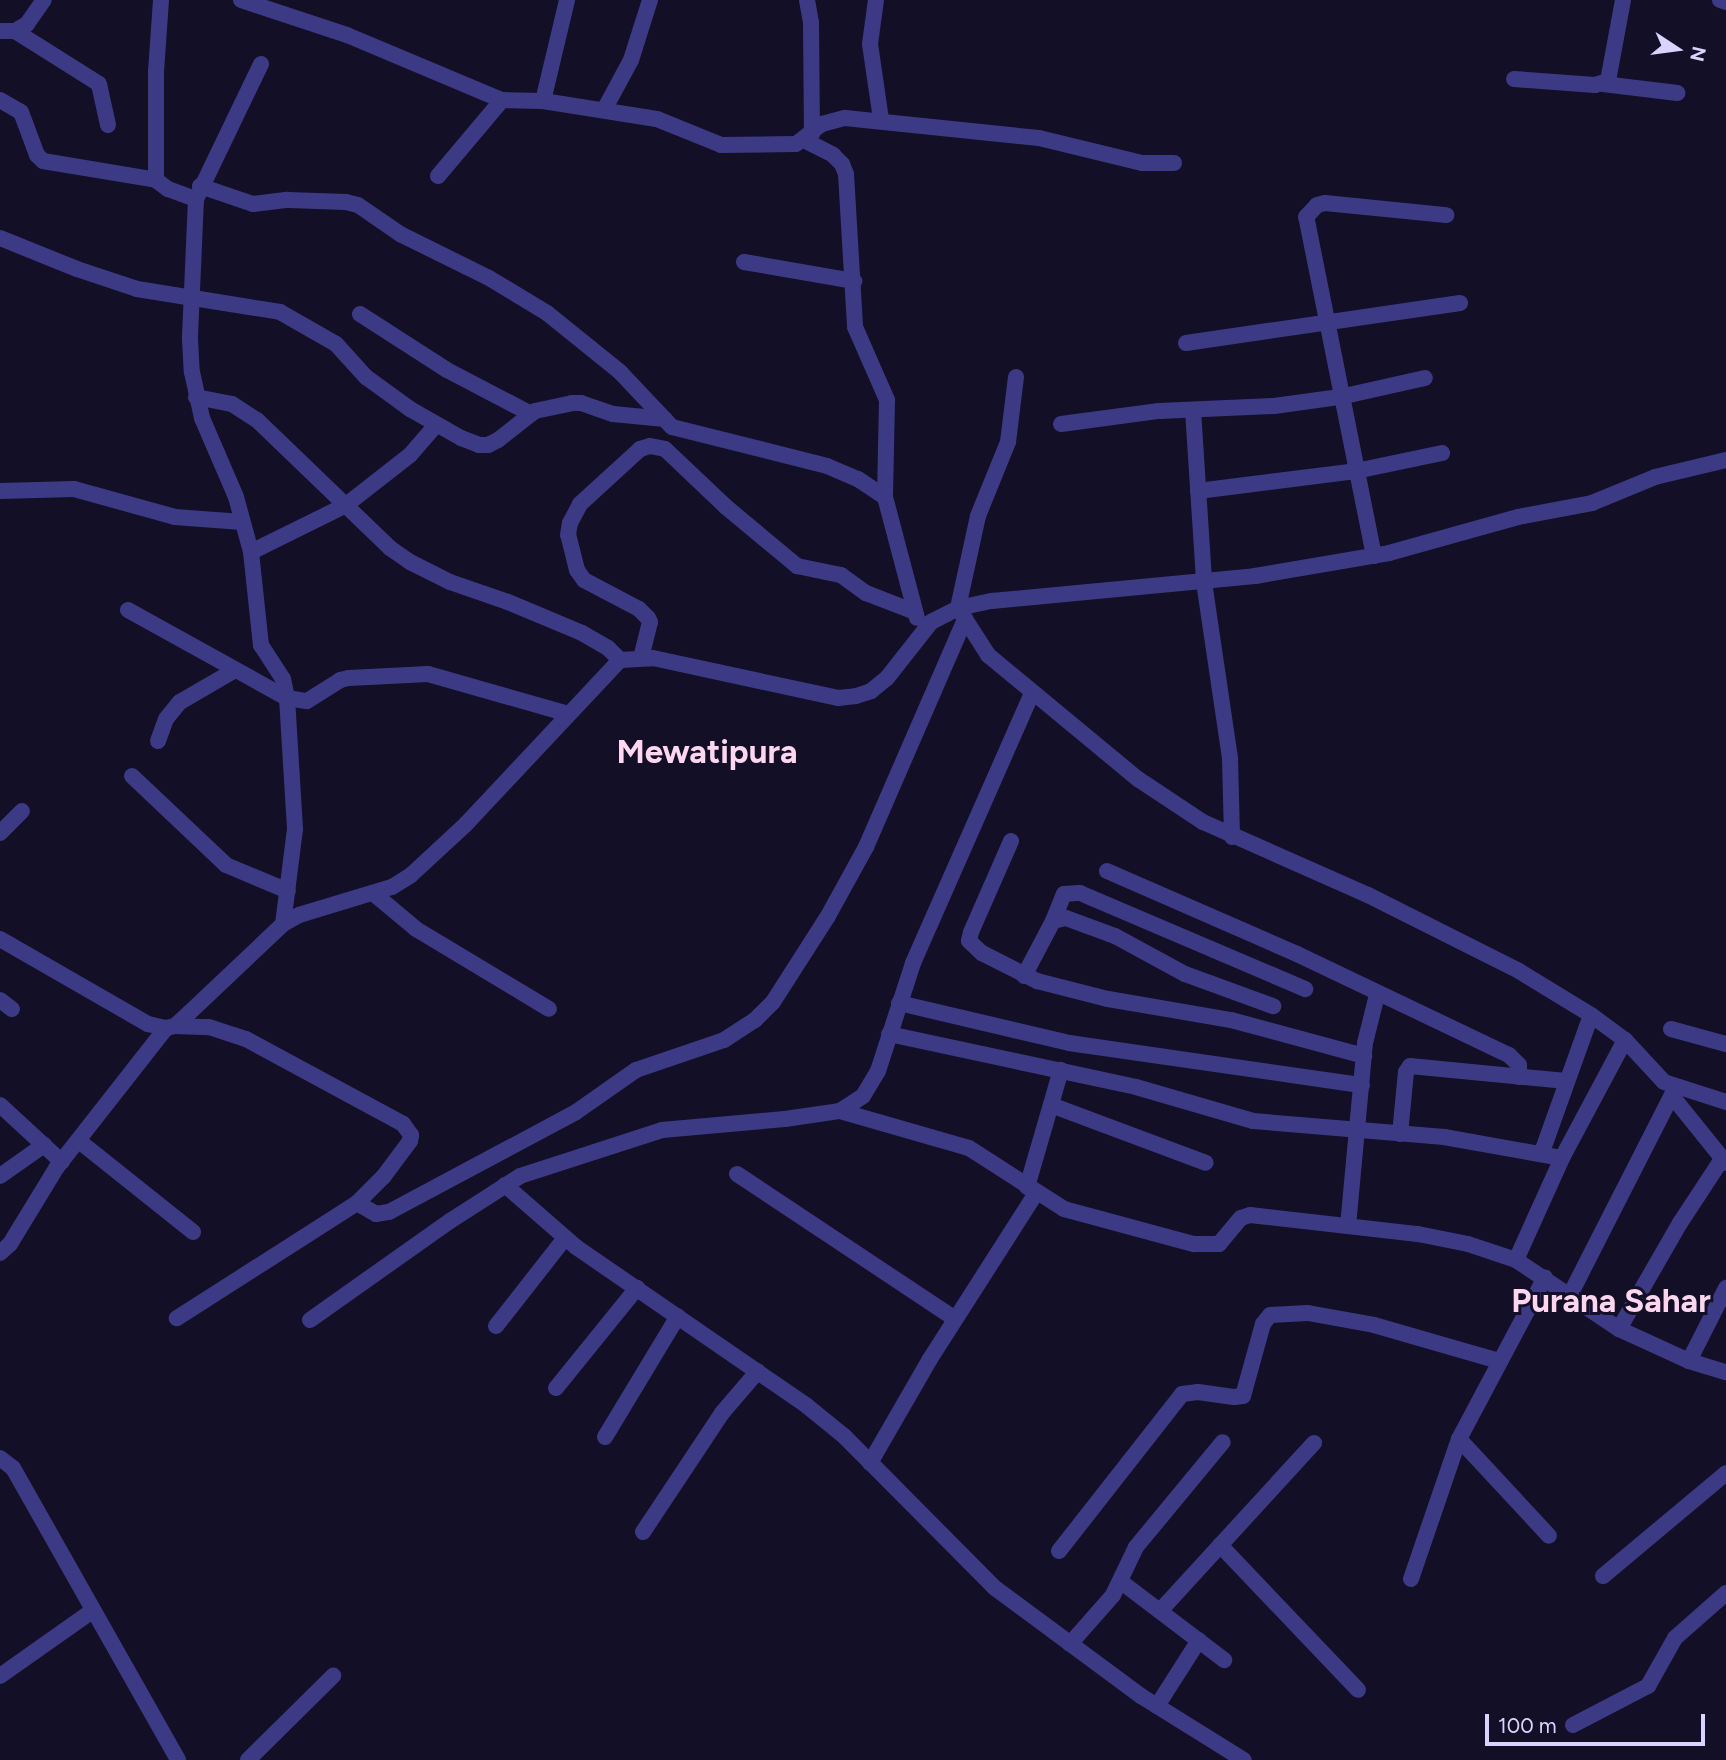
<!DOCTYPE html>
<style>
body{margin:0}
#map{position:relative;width:1726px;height:1760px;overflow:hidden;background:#130f26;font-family:Figtree,sans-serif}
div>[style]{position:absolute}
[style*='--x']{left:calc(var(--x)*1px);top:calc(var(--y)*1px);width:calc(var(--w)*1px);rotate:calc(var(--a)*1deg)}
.minor>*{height:16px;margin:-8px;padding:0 8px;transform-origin:8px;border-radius:8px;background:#3d3a85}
span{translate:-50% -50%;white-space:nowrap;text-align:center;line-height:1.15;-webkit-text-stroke:6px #130f26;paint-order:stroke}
.district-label{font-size:33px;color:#ffd6f0;font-weight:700}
.north{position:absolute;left:1642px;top:14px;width:70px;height:70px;-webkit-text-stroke:5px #130f26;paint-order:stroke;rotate:103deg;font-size:19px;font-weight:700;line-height:28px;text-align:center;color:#d9d4ff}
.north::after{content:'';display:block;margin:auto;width:24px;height:32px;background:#d9d4ff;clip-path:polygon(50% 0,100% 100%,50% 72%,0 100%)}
.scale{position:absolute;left:1485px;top:1714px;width:220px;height:32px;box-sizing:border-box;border:4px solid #d9d4ff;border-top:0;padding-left:9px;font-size:21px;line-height:24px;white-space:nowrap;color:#d9d4ff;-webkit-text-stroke:5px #130f26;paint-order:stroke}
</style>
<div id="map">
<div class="minor">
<i style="--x:161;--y:0;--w:72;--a:94"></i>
<i style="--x:156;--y:72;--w:108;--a:90"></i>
<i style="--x:156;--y:180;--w:15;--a:37"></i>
<i style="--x:168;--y:189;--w:30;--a:20"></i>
<i style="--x:241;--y:0;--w:112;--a:18.3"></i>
<i style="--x:347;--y:35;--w:168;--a:22.8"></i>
<i style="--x:502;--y:100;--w:41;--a:1.4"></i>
<i style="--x:543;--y:101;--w:115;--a:9"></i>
<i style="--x:657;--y:119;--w:69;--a:22.1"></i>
<i style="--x:721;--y:145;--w:75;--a:-0.8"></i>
<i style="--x:796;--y:144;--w:33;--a:-38"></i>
<i style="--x:822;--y:124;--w:24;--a:-15"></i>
<i style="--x:845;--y:118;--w:195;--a:5.9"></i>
<i style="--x:1039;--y:138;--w:106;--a:13.6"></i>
<i style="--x:1142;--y:163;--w:32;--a:0"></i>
<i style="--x:807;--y:0;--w:23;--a:80"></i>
<i style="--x:811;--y:23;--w:111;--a:89.5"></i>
<i style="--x:876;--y:0;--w:44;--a:97.8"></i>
<i style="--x:870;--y:44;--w:76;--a:81.7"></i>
<i style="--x:1720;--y:0;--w:6;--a:18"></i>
<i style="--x:0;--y:31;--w:15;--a:0"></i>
<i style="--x:15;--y:31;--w:14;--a:-30"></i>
<i style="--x:27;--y:24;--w:29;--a:-55"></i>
<i style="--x:15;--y:31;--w:99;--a:32.2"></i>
<i style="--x:99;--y:84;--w:42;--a:77.6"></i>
<i style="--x:261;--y:64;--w:150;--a:115.7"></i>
<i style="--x:196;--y:199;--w:140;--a:92.5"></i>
<i style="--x:190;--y:339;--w:33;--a:87"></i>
<i style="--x:192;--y:372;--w:47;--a:77.7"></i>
<i style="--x:202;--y:418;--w:86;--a:66.7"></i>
<i style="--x:236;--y:497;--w:57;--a:74.7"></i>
<i style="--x:251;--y:552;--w:94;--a:83.9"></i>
<i style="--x:261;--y:645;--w:40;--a:57.1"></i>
<i style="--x:283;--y:679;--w:19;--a:78"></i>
<i style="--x:287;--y:698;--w:131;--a:86.5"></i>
<i style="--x:295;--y:829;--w:96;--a:97.2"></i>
<i style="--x:1514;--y:79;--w:81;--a:4.2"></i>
<i style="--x:1595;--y:85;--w:14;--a:-17"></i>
<i style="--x:1608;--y:81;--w:82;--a:-79.5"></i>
<i style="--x:1603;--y:84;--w:75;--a:6.9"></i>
<i style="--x:0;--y:100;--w:24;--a:30"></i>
<i style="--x:21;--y:112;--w:46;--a:69.6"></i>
<i style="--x:37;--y:155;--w:8;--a:45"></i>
<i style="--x:43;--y:161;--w:115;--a:9.5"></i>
<i style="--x:543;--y:101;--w:104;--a:-76.6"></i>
<i style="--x:604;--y:110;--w:57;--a:-61.6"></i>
<i style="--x:631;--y:60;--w:63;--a:-72.4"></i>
<i style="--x:804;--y:140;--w:33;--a:27"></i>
<i style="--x:833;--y:155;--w:13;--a:45"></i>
<i style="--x:842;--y:164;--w:11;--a:68"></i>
<i style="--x:846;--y:174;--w:153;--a:86.6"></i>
<i style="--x:855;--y:327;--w:80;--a:66.3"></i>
<i style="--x:887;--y:400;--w:97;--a:91.2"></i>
<i style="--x:885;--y:497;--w:125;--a:75.2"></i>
<i style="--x:438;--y:176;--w:99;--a:-49.9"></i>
<i style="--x:200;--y:186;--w:56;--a:18.8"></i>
<i style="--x:253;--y:204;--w:35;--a:-7"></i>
<i style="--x:288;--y:200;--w:58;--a:2"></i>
<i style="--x:346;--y:202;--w:12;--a:14"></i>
<i style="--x:358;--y:205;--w:51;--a:34.6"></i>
<i style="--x:400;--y:234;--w:99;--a:26.3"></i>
<i style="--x:489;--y:278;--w:68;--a:31.1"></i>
<i style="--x:547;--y:313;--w:94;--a:38.9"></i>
<i style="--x:620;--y:372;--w:76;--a:46.6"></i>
<i style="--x:672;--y:427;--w:160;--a:14.1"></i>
<i style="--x:827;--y:466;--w:34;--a:23"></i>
<i style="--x:858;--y:479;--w:32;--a:34"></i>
<i style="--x:0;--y:238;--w:83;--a:21.9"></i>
<i style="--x:77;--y:269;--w:63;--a:18.4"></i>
<i style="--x:137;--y:289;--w:145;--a:9.1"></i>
<i style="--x:280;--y:312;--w:64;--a:29.7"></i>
<i style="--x:336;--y:344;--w:45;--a:47.7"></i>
<i style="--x:366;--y:377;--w:54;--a:36"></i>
<i style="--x:410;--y:409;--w:59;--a:29.6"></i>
<i style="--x:461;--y:438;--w:19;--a:21"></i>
<i style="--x:479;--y:445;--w:9;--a:0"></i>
<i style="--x:488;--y:445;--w:11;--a:-27"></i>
<i style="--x:498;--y:440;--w:47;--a:-38.1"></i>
<i style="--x:535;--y:411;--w:38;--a:-12"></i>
<i style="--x:572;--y:403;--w:9;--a:0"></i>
<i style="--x:581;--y:403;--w:34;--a:19"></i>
<i style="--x:613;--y:414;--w:52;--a:5.5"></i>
<i style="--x:744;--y:262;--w:112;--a:9.8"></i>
<i style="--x:360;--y:314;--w:103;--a:32.8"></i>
<i style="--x:447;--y:370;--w:95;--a:27.6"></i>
<i style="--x:1186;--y:343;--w:277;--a:-8.3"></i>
<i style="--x:1016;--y:377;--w:65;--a:97"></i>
<i style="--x:1008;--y:442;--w:80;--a:112.1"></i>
<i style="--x:978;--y:516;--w:94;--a:102.3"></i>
<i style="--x:958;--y:608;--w:56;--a:57.4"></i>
<i style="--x:988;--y:655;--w:195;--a:39.6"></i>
<i style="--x:1138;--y:779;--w:78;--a:33.5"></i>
<i style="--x:1203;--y:822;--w:180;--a:23.9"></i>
<i style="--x:1368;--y:895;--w:169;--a:26.7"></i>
<i style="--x:1519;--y:971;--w:84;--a:31.4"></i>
<i style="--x:1591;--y:1015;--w:42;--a:36.3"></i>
<i style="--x:1625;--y:1040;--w:57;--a:47.1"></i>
<i style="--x:1664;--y:1082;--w:65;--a:17.9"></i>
<i style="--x:196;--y:397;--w:37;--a:11"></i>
<i style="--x:232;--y:404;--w:30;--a:33"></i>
<i style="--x:257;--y:420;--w:185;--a:43.9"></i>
<i style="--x:390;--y:548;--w:24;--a:35"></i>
<i style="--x:410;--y:562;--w:45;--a:26.6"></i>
<i style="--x:450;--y:582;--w:61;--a:19"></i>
<i style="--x:508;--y:602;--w:80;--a:22.7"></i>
<i style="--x:582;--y:633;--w:30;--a:30"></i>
<i style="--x:608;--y:648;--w:17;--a:45"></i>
<i style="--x:1193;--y:410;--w:172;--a:86.3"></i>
<i style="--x:1204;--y:582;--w:179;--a:81.6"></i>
<i style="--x:1230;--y:759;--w:78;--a:88.5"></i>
<i style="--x:1061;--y:424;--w:99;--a:-7.6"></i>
<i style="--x:1159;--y:411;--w:115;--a:-2.5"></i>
<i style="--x:1274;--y:406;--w:67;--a:-7.8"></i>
<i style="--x:1340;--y:397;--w:87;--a:-12.6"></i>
<i style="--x:0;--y:491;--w:74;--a:-1.5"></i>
<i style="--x:74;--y:489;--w:105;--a:15.5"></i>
<i style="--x:175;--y:517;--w:67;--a:4.3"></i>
<i style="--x:1198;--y:491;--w:159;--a:-7.2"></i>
<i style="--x:1356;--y:471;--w:88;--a:-11.8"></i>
<i style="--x:251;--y:552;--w:106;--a:-26.3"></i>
<i style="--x:346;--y:505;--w:81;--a:-38"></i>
<i style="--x:410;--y:455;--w:40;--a:-49"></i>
<i style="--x:1374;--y:556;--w:346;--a:-101.3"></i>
<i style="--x:1306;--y:217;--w:16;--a:-47"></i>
<i style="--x:1317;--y:205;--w:8;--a:-14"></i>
<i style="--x:1325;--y:203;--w:122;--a:5.7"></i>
<i style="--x:128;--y:610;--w:182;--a:29"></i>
<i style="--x:287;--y:698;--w:20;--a:9"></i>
<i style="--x:307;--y:701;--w:39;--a:-32"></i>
<i style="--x:340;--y:680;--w:9;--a:-13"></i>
<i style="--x:349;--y:678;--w:79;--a:-2.9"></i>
<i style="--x:428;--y:674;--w:146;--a:15.9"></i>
<i style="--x:641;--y:658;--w:37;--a:-76"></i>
<i style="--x:650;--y:622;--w:4;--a:-117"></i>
<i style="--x:648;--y:618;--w:13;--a:-135"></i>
<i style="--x:639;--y:609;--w:62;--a:-152.2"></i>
<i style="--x:584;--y:580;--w:12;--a:-125"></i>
<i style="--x:577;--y:570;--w:36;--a:-104"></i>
<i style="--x:568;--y:535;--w:12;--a:-81"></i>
<i style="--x:570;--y:523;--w:21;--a:-62"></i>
<i style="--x:580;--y:504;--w:81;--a:-42.5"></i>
<i style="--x:640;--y:449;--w:10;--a:-17"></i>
<i style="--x:650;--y:446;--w:15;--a:11"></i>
<i style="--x:665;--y:449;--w:83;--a:43.5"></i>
<i style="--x:725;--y:506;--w:94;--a:39.8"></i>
<i style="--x:797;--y:566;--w:45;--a:11.6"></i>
<i style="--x:841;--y:575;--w:31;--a:36"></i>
<i style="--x:866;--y:593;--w:53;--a:21.2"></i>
<i style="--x:158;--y:741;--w:23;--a:-70"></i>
<i style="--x:166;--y:719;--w:22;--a:-51"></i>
<i style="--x:180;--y:702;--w:64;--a:-30.2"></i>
<i style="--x:132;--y:776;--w:129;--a:43.4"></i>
<i style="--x:226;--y:865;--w:67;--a:22.8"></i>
<i style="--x:0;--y:833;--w:31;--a:-45"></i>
<i style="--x:1011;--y:841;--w:99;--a:113.7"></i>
<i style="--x:971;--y:932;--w:9;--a:103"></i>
<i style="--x:969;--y:941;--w:18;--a:43"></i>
<i style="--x:982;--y:953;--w:62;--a:27"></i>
<i style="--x:1037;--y:981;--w:73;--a:14.2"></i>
<i style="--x:1108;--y:999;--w:125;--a:9.7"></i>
<i style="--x:1231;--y:1020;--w:138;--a:15.1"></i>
<i style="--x:1107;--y:871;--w:207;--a:23.6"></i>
<i style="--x:1297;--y:954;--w:235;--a:25.5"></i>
<i style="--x:1509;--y:1055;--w:14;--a:45"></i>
<i style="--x:1519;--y:1065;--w:12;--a:90"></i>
<i style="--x:373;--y:893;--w:56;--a:39.9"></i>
<i style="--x:416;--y:929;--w:155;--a:31"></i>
<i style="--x:1053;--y:921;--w:29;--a:-68"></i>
<i style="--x:1064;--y:894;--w:16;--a:-4"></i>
<i style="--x:1080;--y:893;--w:245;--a:23.1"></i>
<i style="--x:0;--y:939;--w:171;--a:29.9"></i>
<i style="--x:148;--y:1024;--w:18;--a:13"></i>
<i style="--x:166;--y:1028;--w:9;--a:-13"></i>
<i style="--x:175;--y:1026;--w:19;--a:-43"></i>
<i style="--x:189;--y:1013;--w:129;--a:-43.4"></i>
<i style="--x:283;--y:924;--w:18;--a:-29"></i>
<i style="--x:299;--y:915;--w:97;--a:-16.8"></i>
<i style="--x:392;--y:887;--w:22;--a:-32"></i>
<i style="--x:411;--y:875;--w:75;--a:-42.8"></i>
<i style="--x:466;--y:824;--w:225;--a:-46.8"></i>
<i style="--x:620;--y:660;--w:33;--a:-3"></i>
<i style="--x:653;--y:658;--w:189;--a:12.2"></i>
<i style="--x:838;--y:698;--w:18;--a:-6"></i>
<i style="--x:856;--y:696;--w:16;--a:-18"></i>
<i style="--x:871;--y:691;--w:21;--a:-39"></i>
<i style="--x:887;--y:678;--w:71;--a:-51.8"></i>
<i style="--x:931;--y:622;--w:30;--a:-27"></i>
<i style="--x:958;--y:608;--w:35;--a:-12"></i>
<i style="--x:992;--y:601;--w:264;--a:-5.4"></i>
<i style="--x:1255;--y:576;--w:136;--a:-9.7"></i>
<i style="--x:1389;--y:553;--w:134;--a:-15.6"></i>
<i style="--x:1518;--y:517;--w:75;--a:-10.7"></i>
<i style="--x:1592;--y:503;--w:68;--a:-22.4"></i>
<i style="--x:1655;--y:477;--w:73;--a:-13.5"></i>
<i style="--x:1024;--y:976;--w:62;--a:-62.2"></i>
<i style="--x:1053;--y:921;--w:13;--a:-13"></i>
<i style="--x:1066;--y:918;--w:52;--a:20.2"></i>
<i style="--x:1115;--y:936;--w:80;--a:28.5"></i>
<i style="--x:1185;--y:974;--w:94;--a:20"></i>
<i style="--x:0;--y:1000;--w:15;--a:37"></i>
<i style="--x:899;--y:1003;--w:175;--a:13.2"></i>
<i style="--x:1069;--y:1043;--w:296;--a:8.2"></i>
<i style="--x:175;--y:1026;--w:34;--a:2"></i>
<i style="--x:209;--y:1027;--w:39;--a:18"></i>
<i style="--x:246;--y:1039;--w:179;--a:28.4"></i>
<i style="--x:403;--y:1124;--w:14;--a:54"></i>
<i style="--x:411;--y:1135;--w:6;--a:99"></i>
<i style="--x:410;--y:1141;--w:44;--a:126.6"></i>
<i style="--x:384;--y:1176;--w:38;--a:135"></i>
<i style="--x:357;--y:1203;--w:214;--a:147.4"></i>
<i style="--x:1671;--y:1029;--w:57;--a:15.3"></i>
<i style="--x:889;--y:1034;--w:253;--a:12.1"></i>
<i style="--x:1136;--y:1087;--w:122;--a:16.2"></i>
<i style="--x:1253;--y:1121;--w:192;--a:4.8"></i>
<i style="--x:1444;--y:1137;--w:120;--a:10.1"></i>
<i style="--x:1672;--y:1096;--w:86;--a:51.1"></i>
<i style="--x:0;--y:1105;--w:84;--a:42.6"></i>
<i style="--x:1051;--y:1105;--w:165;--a:20.5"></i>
<i style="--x:840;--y:1111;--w:134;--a:16"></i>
<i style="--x:969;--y:1148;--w:113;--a:32.7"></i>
<i style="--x:1064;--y:1209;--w:135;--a:15.1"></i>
<i style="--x:1194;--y:1244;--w:25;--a:0"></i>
<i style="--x:1219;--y:1244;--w:34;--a:-50"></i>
<i style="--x:1241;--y:1218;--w:9;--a:-18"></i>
<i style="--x:1250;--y:1215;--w:169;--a:6.5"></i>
<i style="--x:1418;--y:1234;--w:51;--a:11.3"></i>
<i style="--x:1468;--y:1244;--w:51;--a:18.4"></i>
<i style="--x:1516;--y:1260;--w:124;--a:33.8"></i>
<i style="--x:1619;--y:1329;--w:77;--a:24.6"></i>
<i style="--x:1689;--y:1361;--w:39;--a:17"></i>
<i style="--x:1400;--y:1134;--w:62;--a:-84.5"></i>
<i style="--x:1406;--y:1072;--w:7;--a:-56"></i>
<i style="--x:1410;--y:1066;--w:157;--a:5.5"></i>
<i style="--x:79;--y:1141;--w:146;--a:38.6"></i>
<i style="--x:1542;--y:1152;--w:145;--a:-70.3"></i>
<i style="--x:737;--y:1174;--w:262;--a:33.6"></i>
<i style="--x:0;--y:1176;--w:54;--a:-35.2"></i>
<i style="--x:505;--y:1185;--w:94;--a:41.1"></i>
<i style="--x:576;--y:1247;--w:280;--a:34.5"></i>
<i style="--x:807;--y:1406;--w:48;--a:39"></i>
<i style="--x:844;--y:1436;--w:214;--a:45.2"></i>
<i style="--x:995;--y:1588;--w:182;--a:36.5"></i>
<i style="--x:1141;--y:1696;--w:121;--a:31.9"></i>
<i style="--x:1027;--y:1187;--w:122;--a:-73.8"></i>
<i style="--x:357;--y:1203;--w:22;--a:30"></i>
<i style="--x:376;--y:1214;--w:13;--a:-9"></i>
<i style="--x:389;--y:1212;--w:212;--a:-28.1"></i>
<i style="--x:576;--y:1112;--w:73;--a:-35"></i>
<i style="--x:636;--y:1070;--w:93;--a:-18.8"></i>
<i style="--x:724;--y:1040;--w:37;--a:-33"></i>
<i style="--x:755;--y:1020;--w:25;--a:-45"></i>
<i style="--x:773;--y:1002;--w:102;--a:-57.4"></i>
<i style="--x:828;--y:916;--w:79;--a:-61.2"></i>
<i style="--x:866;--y:847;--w:249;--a:-66.5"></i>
<i style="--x:1348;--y:1226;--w:184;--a:-84.7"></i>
<i style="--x:1365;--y:1043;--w:49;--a:-76"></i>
<i style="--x:0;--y:1253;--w:13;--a:-42"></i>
<i style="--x:10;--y:1244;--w:90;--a:-58.6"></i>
<i style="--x:57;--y:1167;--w:177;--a:-51.9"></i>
<i style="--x:1516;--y:1260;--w:112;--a:-65.7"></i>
<i style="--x:1562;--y:1158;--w:134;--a:-61.9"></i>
<i style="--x:1570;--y:1295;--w:233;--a:-63"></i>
<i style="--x:310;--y:1320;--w:171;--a:-35.3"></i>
<i style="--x:450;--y:1221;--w:83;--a:-32.7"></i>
<i style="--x:520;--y:1176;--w:149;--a:-17.9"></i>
<i style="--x:662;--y:1130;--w:123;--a:-5.1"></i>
<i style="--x:785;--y:1119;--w:56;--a:-8.3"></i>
<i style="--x:840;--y:1111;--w:27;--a:-33"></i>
<i style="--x:863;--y:1096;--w:29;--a:-59"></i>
<i style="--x:878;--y:1071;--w:114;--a:-72"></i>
<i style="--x:913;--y:963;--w:295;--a:-66.2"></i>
<i style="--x:496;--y:1326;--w:112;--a:-51.9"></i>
<i style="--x:1619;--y:1329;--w:122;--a:-60.1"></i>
<i style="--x:1680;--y:1223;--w:77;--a:-56.7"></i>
<i style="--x:1689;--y:1361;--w:82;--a:-63.1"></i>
<i style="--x:556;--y:1388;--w:129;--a:-51"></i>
<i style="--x:605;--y:1437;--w:141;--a:-58.9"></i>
<i style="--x:1459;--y:1439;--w:132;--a:47.1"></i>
<i style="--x:0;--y:1458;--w:16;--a:38"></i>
<i style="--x:13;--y:1468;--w:335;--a:60.5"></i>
<i style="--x:870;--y:1463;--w:120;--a:-60"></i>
<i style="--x:930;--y:1359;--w:197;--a:-57.4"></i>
<i style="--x:643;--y:1532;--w:143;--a:-56.4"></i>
<i style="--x:722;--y:1413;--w:55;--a:-49.4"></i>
<i style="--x:1220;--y:1545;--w:200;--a:46.4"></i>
<i style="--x:1059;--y:1551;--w:199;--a:-51.9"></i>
<i style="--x:1182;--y:1394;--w:16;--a:-7"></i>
<i style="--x:1198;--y:1392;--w:36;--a:8"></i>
<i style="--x:1234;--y:1397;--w:9;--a:-6"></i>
<i style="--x:1243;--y:1396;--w:75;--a:-74.5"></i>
<i style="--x:1263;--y:1324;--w:11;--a:-52"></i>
<i style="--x:1270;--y:1315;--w:38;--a:-3"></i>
<i style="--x:1308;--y:1313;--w:67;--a:10.3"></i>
<i style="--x:1374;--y:1325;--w:130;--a:16.1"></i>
<i style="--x:1603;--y:1576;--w:160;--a:-39.9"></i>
<i style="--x:1411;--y:1579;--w:148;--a:-71.1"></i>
<i style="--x:1459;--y:1439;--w:183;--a:-62"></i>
<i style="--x:1120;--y:1581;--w:131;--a:37.2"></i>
<i style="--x:1160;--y:1611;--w:228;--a:-47.5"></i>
<i style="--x:1070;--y:1644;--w:65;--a:-48.7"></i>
<i style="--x:1113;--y:1595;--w:53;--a:-64.4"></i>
<i style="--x:1136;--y:1547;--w:136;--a:-50.4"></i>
<i style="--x:0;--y:1676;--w:113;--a:-35.2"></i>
<i style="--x:1157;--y:1706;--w:78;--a:-57.5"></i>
<i style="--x:1573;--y:1725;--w:85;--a:-27.5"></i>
<i style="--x:1648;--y:1686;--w:55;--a:-60.6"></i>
<i style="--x:1675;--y:1638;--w:68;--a:-41.4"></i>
<i style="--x:248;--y:1760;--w:120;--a:-44.7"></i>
</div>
<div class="district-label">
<span style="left:707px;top:752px">Mewatipura</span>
<span style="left:1611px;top:1301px">Purana Sahar</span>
</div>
<div class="north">N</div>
<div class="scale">100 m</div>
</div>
